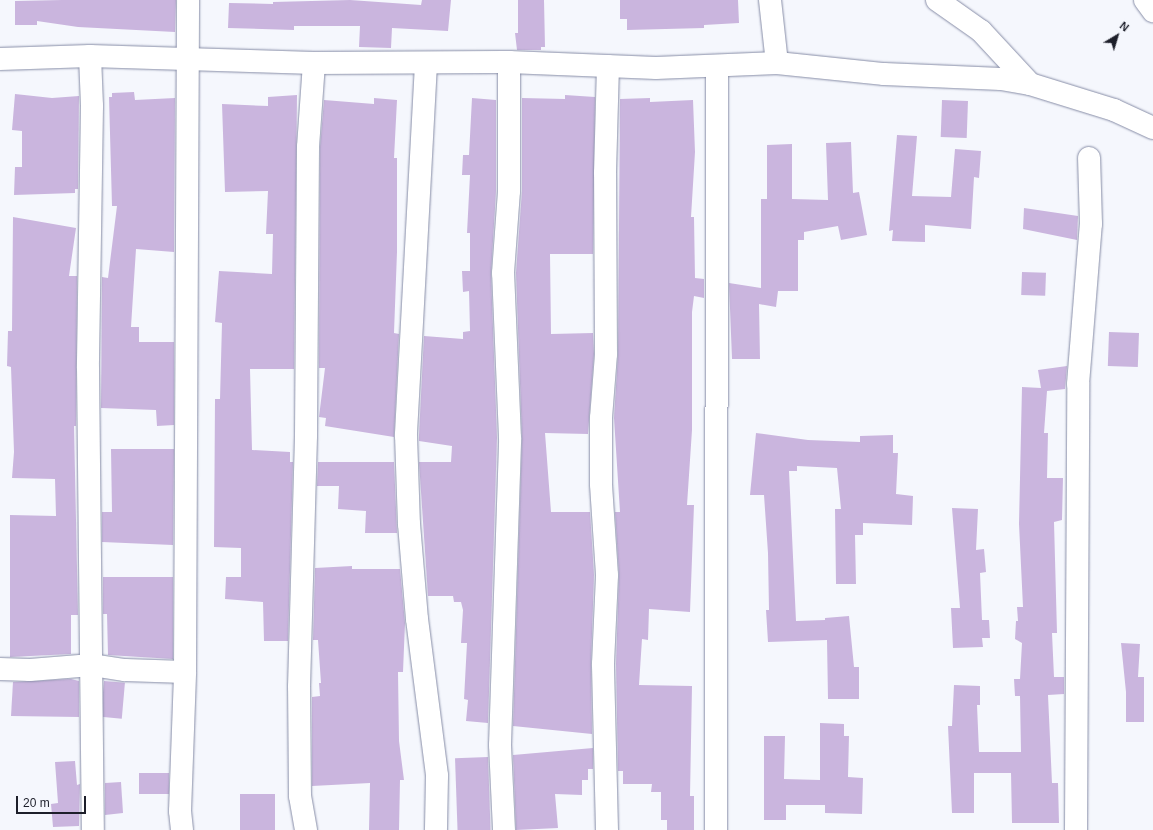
<!DOCTYPE html>
<style>
body{margin:0}
#map{position:relative;width:1153px;height:830px;overflow:hidden;background:#f5f7fd;font-family:Helvetica,sans-serif}
div>[style]{position:absolute}
[style*='--x']{left:calc(var(--x)*1px);top:calc(var(--y)*1px);width:calc(var(--w)*1px);rotate:calc(var(--a)*1deg)}
.building>*{inset:0;background:#cab5de;transform-origin:0 0}
.roads{filter:drop-shadow(0 0 1px #878da7) drop-shadow(0 0 1px #878da7)}
.minor>*{height:22px;margin:-11px;padding:0 11px;transform-origin:11px;border-radius:11px;background:#fff}
span{translate:-50% -50%;white-space:nowrap;text-align:center;line-height:1.15;-webkit-text-stroke:3px #f5f7fd;paint-order:stroke}
.north{position:absolute;left:1097px;top:16px;width:40px;height:40px;-webkit-text-stroke:3px #f5f7fd;paint-order:stroke;rotate:38deg;font-size:11px;font-weight:700;line-height:16px;text-align:center;color:#1d1f2a}
.north::after{content:'';display:block;margin:auto;width:14px;height:18px;background:#1d1f2a;clip-path:polygon(50% 0,100% 100%,50% 72%,0 100%)}
.scale{position:absolute;left:16px;top:796px;width:70px;height:18px;box-sizing:border-box;border:2px solid #1d1f2a;border-top:0;padding-left:5px;font-size:12px;line-height:14px;white-space:nowrap;color:#1d1f2a;-webkit-text-stroke:3px #f5f7fd;paint-order:stroke}
</style>
<div id="map">
<div class="building">
<i style="clip-path:polygon(62px 0,176px 0,175px 32px,78px 27px,37px 21px,37px 25px,15px 25px,15px 1px)"></i>
<i style="clip-path:polygon(350px 0,421px 5px,422px 0,451px 0,448px 31px,392px 28px,391px 48px,359px 47px,360px 26px,294px 26px,294px 30px,228px 28px,229px 3px,273px 4px,273px 2px)"></i>
<i style="clip-path:polygon(518px 0,544px 0,545px 47px,541px 47px,541px 50px,517px 50px,515px 33px,518px 33px)"></i>
<i style="clip-path:polygon(620px 0,738px 0,739px 23px,704px 25px,704px 28px,627px 30px,627px 19px,620px 19px)"></i>
<i style="clip-path:polygon(134px 92px,135px 100px,175px 98px,174px 252px,136px 249px,131px 327px,139px 327px,139px 342px,174px 342px,174px 425px,157px 426px,156px 410px,101px 408px,102px 277px,108px 278px,117px 206px,112px 206px,109px 97px,112px 97px,112px 93px)"></i>
<i style="clip-path:polygon(15px 94px,52px 98px,79px 96px,78px 189px,75px 189px,75px 193px,14px 195px,15px 167px,22px 167px,22px 131px,12px 130px)"></i>
<i style="clip-path:polygon(297px 95px,294px 369px,250px 369px,252px 450px,290px 452px,290px 462px,293px 462px,288px 641px,264px 641px,263px 602px,225px 599px,226px 577px,241px 577px,241px 548px,214px 547px,215px 399px,220px 399px,222px 323px,215px 322px,219px 271px,272px 274px,273px 234px,266px 234px,268px 191px,225px 192px,222px 104px,268px 106px,268px 97px)"></i>
<i style="clip-path:polygon(565px 95px,595px 97px,593px 254px,550px 254px,551px 334px,593px 333px,594px 354px,588px 434px,545px 433px,551px 512px,590px 512px,594px 575px,591px 663px,592px 734px,513px 726px,522px 438px,516px 273px,522px 191px,522px 98px,565px 99px)"></i>
<i style="clip-path:polygon(374px 98px,397px 100px,394px 158px,397px 158px,397px 252px,394px 333px,399px 334px,394px 437px,325px 426px,326px 418px,319px 417px,325px 368px,319px 368px,320px 147px,324px 100px,374px 104px)"></i>
<i style="clip-path:polygon(472px 98px,496px 100px,496px 191px,491px 274px,497px 438px,488px 723px,466px 721px,468px 700px,464px 699px,467px 643px,461px 643px,463px 610px,461px 602px,454px 602px,453px 596px,428px 596px,419px 462px,451px 462px,452px 446px,419px 441px,419px 435px,424px 336px,463px 339px,463px 332px,470px 331px,469px 291px,463px 292px,462px 271px,470px 271px,470px 233px,467px 233px,470px 175px,462px 175px,463px 155px,469px 155px)"></i>
<i style="clip-path:polygon(650px 98px,650px 102px,693px 100px,695px 152px,691px 217px,694px 217px,695px 278px,704px 279px,704px 298px,694px 296px,692px 312px,692px 430px,687px 505px,694px 505px,690px 612px,649px 609px,648px 640px,642px 639px,639px 685px,692px 686px,690px 796px,694px 796px,694px 830px,667px 830px,667px 820px,661px 820px,661px 792px,651px 792px,652px 784px,623px 784px,623px 771px,618px 771px,616px 664px,619px 574px,615px 512px,620px 512px,614px 418px,618px 354px,620px 99px)"></i>
<i style="left:942px;top:100px;width:26px;height:37px;rotate:2deg"></i>
<i style="clip-path:polygon(897px 135px,917px 136px,912px 196px,951px 197px,955px 149px,981px 151px,979px 178px,974px 177px,971px 229px,925px 225px,925px 242px,892px 241px,893px 230px,889px 231px)"></i>
<i style="clip-path:polygon(851px 142px,853px 193px,859px 192px,867px 235px,841px 240px,838px 226px,804px 232px,804px 240px,798px 240px,798px 291px,778px 291px,776px 307px,759px 304px,760px 359px,732px 359px,729px 283px,761px 288px,761px 199px,767px 199px,767px 145px,792px 144px,792px 199px,828px 200px,826px 143px)"></i>
<i style="clip-path:polygon(1024px 208px,1078px 216px,1077px 240px,1023px 229px)"></i>
<i style="clip-path:polygon(13px 217px,76px 228px,69px 276px,77px 276px,76px 426px,74px 426px,78px 615px,71px 615px,71px 654px,10px 657px,10px 515px,56px 516px,55px 479px,12px 478px,14px 452px,11px 367px,7px 366px,8px 331px,12px 331px)"></i>
<i style="left:1022px;top:272px;width:24px;height:23px;rotate:2deg"></i>
<i style="left:1109px;top:332px;width:30px;height:34px;rotate:2deg"></i>
<i style="clip-path:polygon(1067px 366px,1065px 389px,1047px 391px,1044px 433px,1048px 433px,1047px 478px,1063px 478px,1062px 520px,1054px 522px,1057px 633px,1052px 633px,1054px 677px,1064px 677px,1064px 694px,1048px 695px,1052px 783px,1058px 783px,1059px 823px,1012px 823px,1011px 773px,974px 773px,974px 813px,952px 813px,948px 726px,952px 726px,954px 685px,980px 686px,980px 705px,977px 705px,979px 752px,1021px 752px,1020px 696px,1015px 696px,1014px 679px,1020px 679px,1022px 643px,1015px 639px,1016px 621px,1018px 621px,1017px 607px,1023px 607px,1019px 524px,1022px 387px,1041px 388px,1038px 370px)"></i>
<i style="clip-path:polygon(756px 433px,808px 440px,860px 442px,860px 436px,893px 435px,893px 453px,898px 453px,896px 494px,913px 496px,912px 525px,863px 523px,863px 535px,855px 535px,856px 584px,836px 584px,835px 509px,841px 509px,837px 468px,797px 466px,797px 471px,789px 471px,796px 621px,825px 620px,825px 618px,849px 616px,854px 667px,859px 667px,859px 699px,828px 699px,827px 640px,768px 642px,766px 610px,769px 610px,768px 553px,764px 495px,750px 495px)"></i>
<i style="clip-path:polygon(111px 449px,174px 449px,173px 545px,102px 542px,102px 512px,112px 512px)"></i>
<i style="clip-path:polygon(318px 462px,394px 462px,397px 533px,365px 533px,366px 511px,338px 509px,339px 486px,317px 486px)"></i>
<i style="clip-path:polygon(952px 508px,978px 509px,976px 550px,984px 549px,986px 572px,980px 573px,982px 620px,989px 620px,990px 638px,982px 638px,983px 647px,953px 648px,951px 608px,960px 608px)"></i>
<i style="clip-path:polygon(352px 566px,352px 569px,400px 569px,405px 623px,403px 672px,398px 672px,399px 741px,404px 780px,400px 780px,399px 830px,369px 830px,370px 783px,312px 786px,312px 697px,320px 696px,319px 683px,321px 683px,318px 640px,313px 640px,315px 568px)"></i>
<i style="clip-path:polygon(103px 577px,173px 577px,173px 659px,108px 655px,107px 614px,103px 614px)"></i>
<i style="clip-path:polygon(1121px 643px,1140px 644px,1138px 677px,1144px 677px,1144px 722px,1126px 722px,1126px 692px)"></i>
<i style="clip-path:polygon(71px 679px,79px 681px,79px 717px,11px 716px,13px 682px)"></i>
<i style="left:104px;top:681px;width:21px;height:36px;rotate:5deg"></i>
<i style="clip-path:polygon(820px 723px,844px 724px,844px 736px,849px 736px,848px 777px,863px 778px,862px 814px,825px 813px,825px 805px,786px 805px,786px 820px,764px 820px,764px 736px,785px 736px,784px 779px,820px 780px)"></i>
<i style="clip-path:polygon(593px 748px,593px 769px,588px 769px,588px 780px,582px 780px,582px 795px,555px 794px,558px 828px,516px 830px,513px 755px)"></i>
<i style="left:488px;top:757px;width:73px;height:33px;rotate:88deg"></i>
<i style="clip-path:polygon(75px 761px,77px 785px,80px 784px,79px 826px,53px 827px,51px 804px,58px 803px,55px 762px)"></i>
<i style="left:139px;top:773px;width:30px;height:21px"></i>
<i style="clip-path:polygon(121px 782px,123px 813px,105px 815px,105px 783px)"></i>
<i style="left:240px;top:794px;width:35px;height:36px"></i>
</div>
<div class="roads">
<div class="minor">
<i style="--x:770;--y:0;--w:63;--a:83.7"></i>
<i style="--x:777;--y:63;--w:108;--a:5.9"></i>
<i style="--x:884;--y:74;--w:117;--a:2.4"></i>
<i style="--x:1001;--y:79;--w:29;--a:10"></i>
<i style="--x:1030;--y:84;--w:88;--a:17.2"></i>
<i style="--x:1114;--y:110;--w:43;--a:24.8"></i>
<i style="--x:937;--y:0;--w:54;--a:35.2"></i>
<i style="--x:981;--y:31;--w:72;--a:47.2"></i>
<i style="--x:1145;--y:0;--w:14;--a:54"></i>
<i style="--x:90;--y:56;--w:50;--a:87.7"></i>
<i style="--x:92;--y:106;--w:262;--a:90.9"></i>
<i style="--x:88;--y:368;--w:462;--a:89.4"></i>
<i style="--x:0;--y:59;--w:90;--a:-1.9"></i>
<i style="--x:90;--y:56;--w:224;--a:1.8"></i>
<i style="--x:314;--y:63;--w:195;--a:-0.3"></i>
<i style="--x:509;--y:62;--w:147;--a:2.3"></i>
<i style="--x:656;--y:68;--w:121;--a:-2.4"></i>
<i style="--x:426;--y:64;--w:372;--a:93.1"></i>
<i style="--x:406;--y:435;--w:89;--a:88.1"></i>
<i style="--x:409;--y:524;--w:95;--a:85.2"></i>
<i style="--x:417;--y:619;--w:158;--a:82.7"></i>
<i style="--x:437;--y:776;--w:54;--a:91.1"></i>
<i style="--x:0;--y:669;--w:30;--a:2"></i>
<i style="--x:30;--y:670;--w:62;--a:-4.6"></i>
<i style="--x:92;--y:665;--w:33;--a:9"></i>
<i style="--x:125;--y:670;--w:60;--a:1.9"></i>
<i style="--x:182;--y:830;--w:19;--a:-96"></i>
<i style="--x:180;--y:811;--w:139;--a:-87.9"></i>
<i style="--x:185;--y:672;--w:672;--a:-89.74"></i>
<i style="--x:306;--y:830;--w:35;--a:-100"></i>
<i style="--x:300;--y:796;--w:109;--a:-90.5"></i>
<i style="--x:299;--y:687;--w:252;--a:-88.4"></i>
<i style="--x:306;--y:435;--w:288;--a:-89.6"></i>
<i style="--x:308;--y:147;--w:84;--a:-85.9"></i>
<i style="--x:504;--y:830;--w:85;--a:-92.7"></i>
<i style="--x:500;--y:745;--w:307;--a:-88.1"></i>
<i style="--x:510;--y:438;--w:165;--a:-92.4"></i>
<i style="--x:503;--y:273;--w:82;--a:-85.8"></i>
<i style="--x:509;--y:191;--w:129;--a:-90"></i>
<i style="--x:607;--y:830;--w:166;--a:-91.4"></i>
<i style="--x:603;--y:664;--w:89;--a:-87.4"></i>
<i style="--x:607;--y:575;--w:91;--a:-93.8"></i>
<i style="--x:601;--y:484;--w:66;--a:-90"></i>
<i style="--x:601;--y:418;--w:64;--a:-85.5"></i>
<i style="--x:606;--y:354;--w:181;--a:-90.3"></i>
<i style="--x:605;--y:173;--w:107;--a:-88.4"></i>
<i style="--x:716;--y:830;--w:764;--a:-89.93"></i>
<i style="--x:1076;--y:830;--w:446;--a:-89.7"></i>
<i style="--x:1078;--y:384;--w:161;--a:-85.4"></i>
<i style="--x:1091;--y:224;--w:66;--a:-91.7"></i>
</div>
</div>
<div class="north">N</div>
<div class="scale">20 m</div>
</div>
